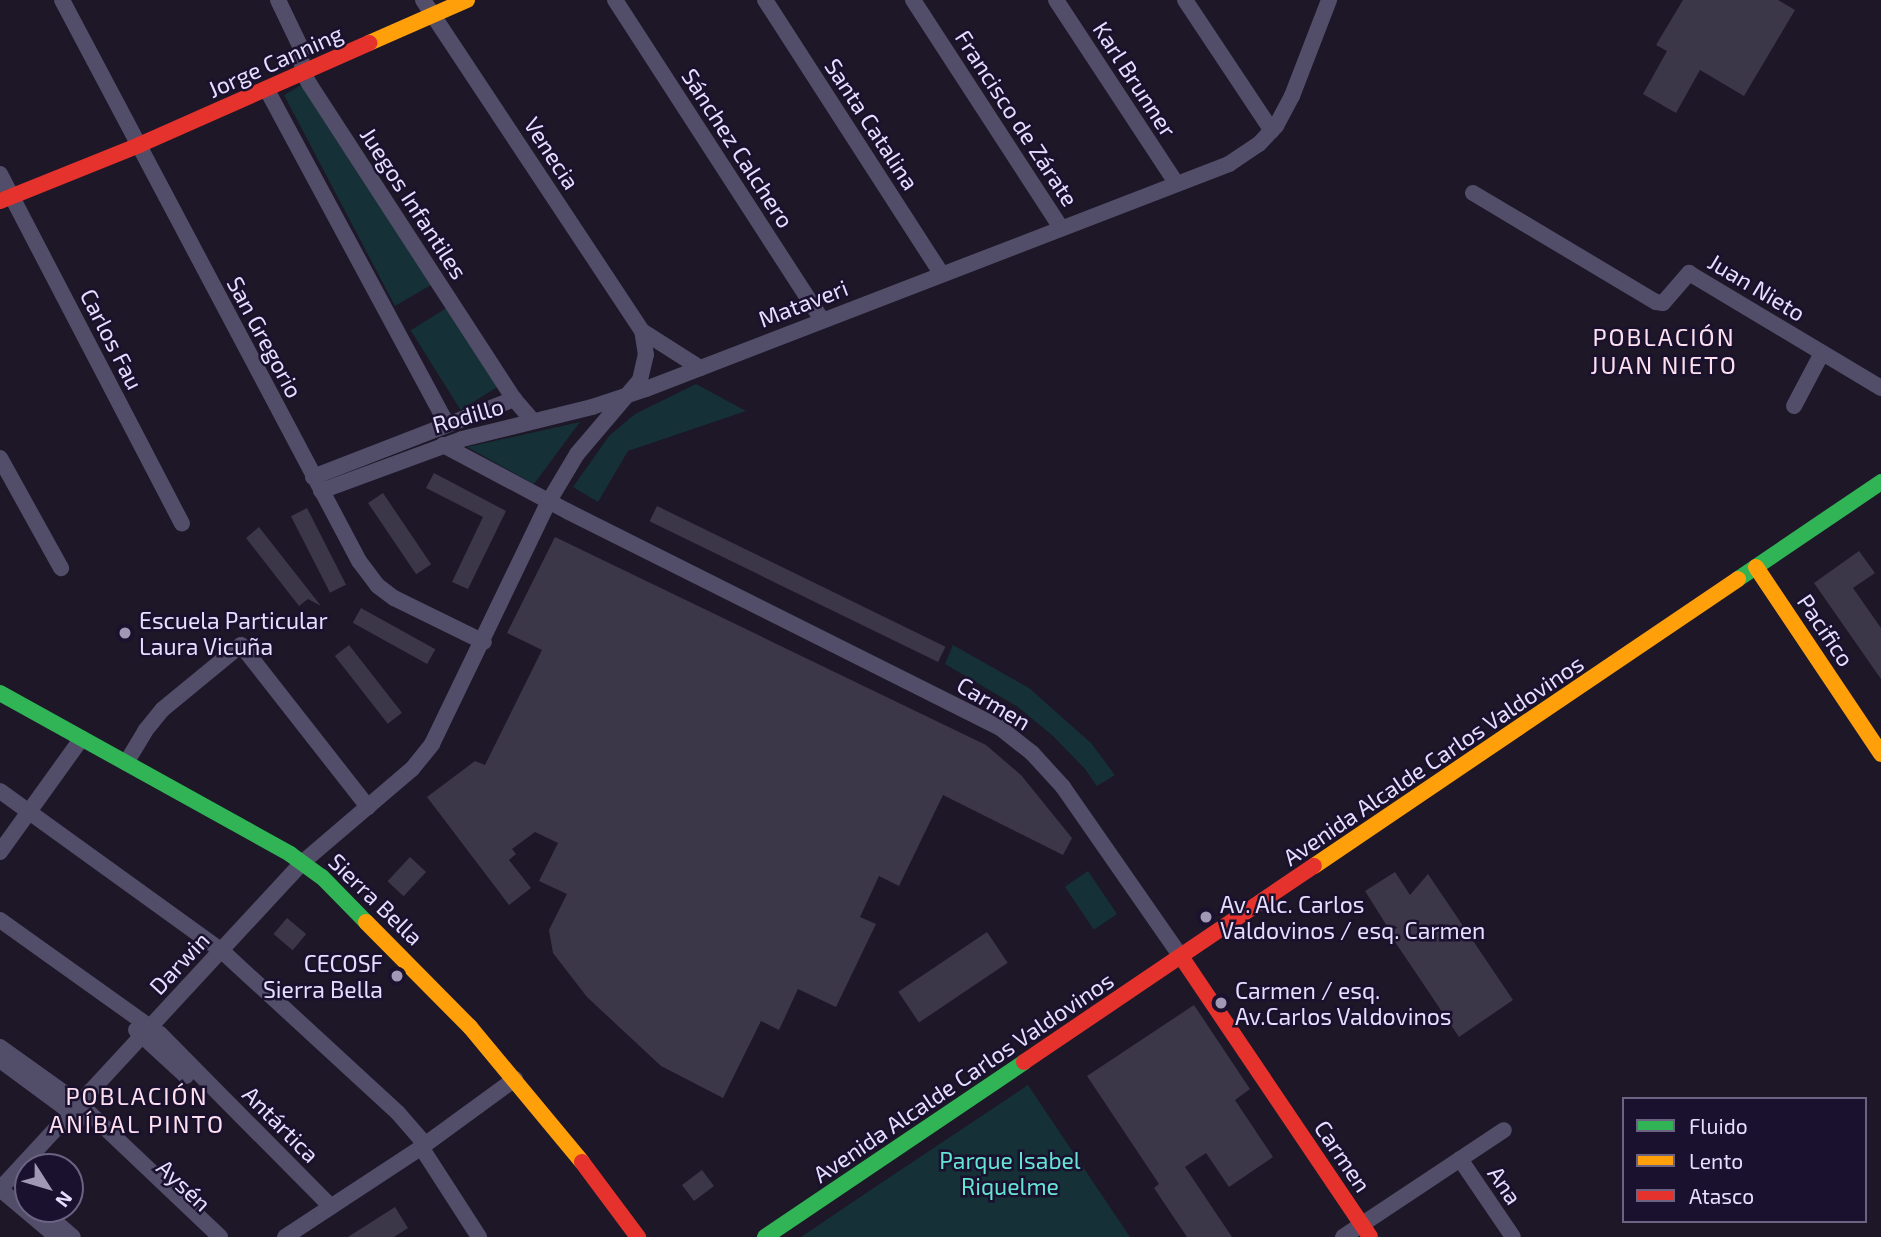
<!DOCTYPE html>
<meta charset="utf-8">
<style>
body{margin:0}
#map{position:relative;width:1881px;height:1237px;overflow:hidden;background:#1d1728;font-family:"Exo 2",sans-serif}
div>[style]{position:absolute}
[style*='--x']{left:calc(var(--x)*1px);top:calc(var(--y)*1px);width:calc(var(--w)*1px);rotate:calc(var(--a)*1deg)}
.green>*{inset:0;background:#153036;transform-origin:0 0}
.building>*{inset:0;background:#3c3649;transform-origin:0 0}
.street>*{height:16px;margin:-8px;padding:0 8px;transform-origin:8px;border-radius:8px;background:#524d68}
.fast>*{height:16px;margin:-8px;padding:0 8px;transform-origin:8px;border-radius:8px;background:#30b455}
.slow>*{height:16px;margin:-8px;padding:0 8px;transform-origin:8px;border-radius:8px;background:#ff9f0a}
.jam>*{height:16px;margin:-8px;padding:0 8px;transform-origin:8px;border-radius:8px;background:#e5322d}
.dots>*{width:19px;height:19px;translate:-50% -50%;box-sizing:border-box;border:4px solid #1a112e;border-radius:50%}
span{translate:-50% -50%;white-space:nowrap;text-align:center;line-height:1.15;-webkit-text-stroke:5px #1a112e;paint-order:stroke}
.street-label{font-size:23px;color:#e6deff}
.poi-label{font-size:23px;color:#e6deff}
.left{translate:0 -50%;text-align:left}
.right{translate:-100% -50%;text-align:right}
.park-label{font-size:23px;color:#65e4d6}
.neighbourhood-label{font-size:24px;color:#ffe0ef;letter-spacing:2px}
.legend{position:absolute;left:1622px;top:1097px;width:245px;height:126px;box-sizing:border-box;background:#1a112e;border:2px solid #6c6382;margin:0;padding:9px 12px;list-style:none;font-size:21px;color:#e6deff}
.legend li{display:flex;align-items:center;gap:14px;height:35px}
.legend b{width:35px;border:2px solid #6c6382}
.north{position:absolute;left:14px;top:1153px;width:70px;height:70px;box-sizing:border-box;background:#1a112e;border:2px solid #6c6382;border-radius:50%;rotate:127deg;font-size:19px;font-weight:700;line-height:28px;text-align:center;color:#e6deff}
.north::after{content:'';display:block;margin:auto;width:24px;height:32px;background:#a098b4;clip-path:polygon(50% 0,100% 100%,50% 72%,0 100%)}
</style>
<div id="map">
<div class="green">
<i style="clip-path:polygon(303px 84px,431px 285px,395px 306px,284px 95px)"></i>
<i style="left:448px;top:307px;width:94px;height:44px;rotate:58deg"></i>
<i style="clip-path:polygon(696px 384px,746px 411px,628px 451px,598px 502px,573px 487px,609px 436px,635px 414px)"></i>
<i style="clip-path:polygon(580px 422px,534px 484px,467px 447px)"></i>
<i style="clip-path:polygon(953px 645px,1029px 688px,1091px 743px,1115px 775px,1097px 786px,1085px 769px,1053px 736px,1018px 707px,945px 664px)"></i>
<i style="left:1088px;top:871px;width:52px;height:28px;rotate:56deg"></i>
<i style="clip-path:polygon(1028px 1085px,1130px 1237px,801px 1237px,872px 1189px)"></i>
</div>
<div class="building">
<i style="clip-path:polygon(1683px 0,1778px 0,1795px 10px,1744px 96px,1700px 70px,1676px 113px,1643px 94px,1667px 51px,1656px 45px)"></i>
<i style="clip-path:polygon(434px 473px,506px 511px,468px 589px,452px 582px,483px 517px,426px 488px)"></i>
<i style="left:383px;top:493px;width:86px;height:18px;rotate:56deg"></i>
<i style="left:657px;top:506px;width:321px;height:17px;rotate:26deg"></i>
<i style="left:307px;top:508px;width:86px;height:18px;rotate:63deg"></i>
<i style="clip-path:polygon(259px 527px,321px 606px,308px 599px,299px 606px,246px 538px)"></i>
<i style="clip-path:polygon(555px 537px,986px 745px,1021px 775px,1072px 838px,1063px 855px,943px 795px,899px 886px,879px 876px,860px 917px,876px 924px,836px 1007px,798px 989px,779px 1030px,761px 1021px,723px 1098px,661px 1066px,587px 997px,553px 953px,549px 930px,567px 894px,539px 881px,558px 843px,535px 832px,512px 849px,516px 854px,509px 860px,531px 888px,509px 905px,427px 797px,475px 761px,485px 765px,542px 650px,507px 633px)"></i>
<i style="clip-path:polygon(1859px 551px,1875px 573px,1853px 588px,1881px 628px,1881px 679px,1814px 583px)"></i>
<i style="left:361px;top:608px;width:85px;height:17px;rotate:29deg"></i>
<i style="left:349px;top:645px;width:86px;height:18px;rotate:52deg"></i>
<i style="left:410px;top:857px;width:22px;height:33px;rotate:43deg"></i>
<i style="clip-path:polygon(1395px 872px,1410px 895px,1428px 874px,1513px 1000px,1459px 1037px,1385px 927px,1387px 926px,1365px 891px)"></i>
<i style="left:287px;top:918px;width:25px;height:21px;rotate:40deg"></i>
<i style="left:987px;top:932px;width:37px;height:107px;rotate:56deg"></i>
<i style="clip-path:polygon(1194px 1005px,1250px 1089px,1235px 1100px,1273px 1157px,1229px 1187px,1206px 1153px,1185px 1167px,1232px 1237px,1187px 1237px,1154px 1188px,1159px 1184px,1087px 1076px)"></i>
<i style="left:702px;top:1170px;width:20px;height:25px;rotate:53deg"></i>
<i style="clip-path:polygon(395px 1207px,408px 1228px,394px 1237px,348px 1237px)"></i>
</div>
<div class="street">
<i style="--x:62;--y:0;--w:635;--a:62.1"></i>
<i style="--x:359;--y:561;--w:31;--a:53"></i>
<i style="--x:378;--y:586;--w:20;--a:37"></i>
<i style="--x:394;--y:598;--w:100;--a:26.1"></i>
<i style="--x:278;--y:0;--w:51;--a:64.4"></i>
<i style="--x:300;--y:46;--w:27;--a:84"></i>
<i style="--x:303;--y:73;--w:14;--a:60"></i>
<i style="--x:310;--y:85;--w:374;--a:57"></i>
<i style="--x:514;--y:399;--w:29;--a:49"></i>
<i style="--x:423;--y:0;--w:397;--a:56.5"></i>
<i style="--x:642;--y:331;--w:69;--a:32.5"></i>
<i style="--x:615;--y:0;--w:381;--a:57.1"></i>
<i style="--x:765;--y:0;--w:325;--a:57.2"></i>
<i style="--x:913;--y:0;--w:270;--a:57"></i>
<i style="--x:1056;--y:0;--w:219;--a:56.7"></i>
<i style="--x:1185;--y:0;--w:157;--a:56.4"></i>
<i style="--x:267;--y:90;--w:378;--a:61.7"></i>
<i style="--x:0;--y:174;--w:394;--a:62.5"></i>
<i style="--x:1473;--y:193;--w:213;--a:30.8"></i>
<i style="--x:1656;--y:302;--w:7;--a:8"></i>
<i style="--x:1663;--y:303;--w:40;--a:-49"></i>
<i style="--x:1689;--y:273;--w:224;--a:30.9"></i>
<i style="--x:1794;--y:406;--w:60;--a:-62.2"></i>
<i style="--x:443;--y:445;--w:140;--a:28"></i>
<i style="--x:567;--y:511;--w:483;--a:26.6"></i>
<i style="--x:999;--y:727;--w:42;--a:38.2"></i>
<i style="--x:1032;--y:753;--w:46;--a:47.6"></i>
<i style="--x:1063;--y:787;--w:208;--a:55.2"></i>
<i style="--x:0;--y:458;--w:126;--a:61"></i>
<i style="--x:313;--y:477;--w:216;--a:-21.2"></i>
<i style="--x:321;--y:491;--w:150;--a:-20.2"></i>
<i style="--x:462;--y:439;--w:134;--a:-13.8"></i>
<i style="--x:592;--y:407;--w:57;--a:-18.4"></i>
<i style="--x:646;--y:389;--w:625;--a:-21.1"></i>
<i style="--x:1229;--y:164;--w:36;--a:-34"></i>
<i style="--x:1259;--y:144;--w:25;--a:-47"></i>
<i style="--x:1276;--y:126;--w:34;--a:-62"></i>
<i style="--x:1292;--y:96;--w:103;--a:-68.9"></i>
<i style="--x:126;--y:763;--w:37;--a:-59"></i>
<i style="--x:145;--y:731;--w:28;--a:-51"></i>
<i style="--x:163;--y:709;--w:101;--a:-39.4"></i>
<i style="--x:241;--y:645;--w:206;--a:51.9"></i>
<i style="--x:0;--y:791;--w:274;--a:35.8"></i>
<i style="--x:222;--y:951;--w:239;--a:42.6"></i>
<i style="--x:398;--y:1113;--w:41;--a:48.9"></i>
<i style="--x:0;--y:852;--w:140;--a:-54.3"></i>
<i style="--x:0;--y:920;--w:196;--a:35.5"></i>
<i style="--x:160;--y:1034;--w:243;--a:45.3"></i>
<i style="--x:136;--y:1030;--w:68;--a:42.6"></i>
<i style="--x:0;--y:1047;--w:98;--a:35.5"></i>
<i style="--x:80;--y:1104;--w:193;--a:43.5"></i>
<i style="--x:0;--y:1060;--w:99;--a:36.4"></i>
<i style="--x:421;--y:1147;--w:107;--a:57.2"></i>
<i style="--x:1460;--y:1159;--w:94;--a:55.8"></i>
<i style="--x:0;--y:1189;--w:446;--a:-47.2"></i>
<i style="--x:303;--y:862;--w:143;--a:-40.5"></i>
<i style="--x:412;--y:769;--w:32;--a:-51"></i>
<i style="--x:432;--y:744;--w:270;--a:-64.3"></i>
<i style="--x:549;--y:501;--w:55;--a:-59.2"></i>
<i style="--x:577;--y:454;--w:97;--a:-49.6"></i>
<i style="--x:640;--y:380;--w:26;--a:-77"></i>
<i style="--x:646;--y:355;--w:24;--a:-99"></i>
<i style="--x:0;--y:1189;--w:75;--a:40.1"></i>
<i style="--x:51;--y:1218;--w:29;--a:41"></i>
<i style="--x:285;--y:1237;--w:160;--a:-33.3"></i>
<i style="--x:419;--y:1149;--w:119;--a:-36.1"></i>
<i style="--x:1343;--y:1237;--w:193;--a:-33.6"></i>
</div>
<div class="fast">
<i style="--x:1738;--y:579;--w:173;--a:-34.1"></i>
<i style="--x:0;--y:693;--w:332;--a:29"></i>
<i style="--x:290;--y:854;--w:39;--a:36"></i>
<i style="--x:322;--y:877;--w:63;--a:45.6"></i>
<i style="--x:765;--y:1237;--w:313;--a:-34"></i>
</div>
<div class="slow">
<i style="--x:369;--y:43;--w:107;--a:-23.7"></i>
<i style="--x:1756;--y:567;--w:225;--a:56.2"></i>
<i style="--x:1314;--y:866;--w:512;--a:-34.09"></i>
<i style="--x:366;--y:922;--w:148;--a:45.3"></i>
<i style="--x:470;--y:1027;--w:175;--a:50.3"></i>
</div>
<div class="jam">
<i style="--x:0;--y:201;--w:150;--a:-21.9"></i>
<i style="--x:139;--y:145;--w:252;--a:-23.9"></i>
<i style="--x:1182;--y:958;--w:336;--a:56"></i>
<i style="--x:1024;--y:1062;--w:350;--a:-34.1"></i>
<i style="--x:582;--y:1162;--w:94;--a:53.3"></i>
</div>
<div class="dots">
<i style="left:125px;top:633px;background:#a098b4"></i>
<i style="left:1206px;top:917px;background:#a098b4"></i>
<i style="left:397px;top:976px;background:#a098b4"></i>
<i style="left:1221px;top:1003px;background:#a098b4"></i>
</div>
<div class="street-label">
<span style="left:275px;top:61px;rotate:-24deg">Jorge Canning</span>
<span style="left:1135px;top:79px;rotate:57deg">Karl Brunner</span>
<span style="left:1017px;top:118px;rotate:57deg">Francisco de Zárate</span>
<span style="left:872px;top:124px;rotate:57deg">Santa Catalina</span>
<span style="left:738px;top:148px;rotate:57deg">Sánchez Calchero</span>
<span style="left:552px;top:153px;rotate:57deg">Venecia</span>
<span style="left:414px;top:203px;rotate:57deg">Juegos Infantiles</span>
<span style="left:1757px;top:287px;rotate:31deg">Juan Nieto</span>
<span style="left:803px;top:303px;rotate:-21deg">Mataveri</span>
<span style="left:265px;top:337px;rotate:62deg">San Gregorio</span>
<span style="left:112px;top:339px;rotate:63deg">Carlos Fau</span>
<span style="left:468px;top:415px;rotate:-16deg">Rodillo</span>
<span style="left:1826px;top:630px;rotate:56deg">Pacifico</span>
<span style="left:994px;top:703px;rotate:31deg">Carmen</span>
<span style="left:1433px;top:760px;rotate:-34deg">Avenida Alcalde Carlos Valdovinos</span>
<span style="left:376px;top:899px;rotate:44deg">Sierra Bella</span>
<span style="left:179px;top:963px;rotate:-47deg">Darwin</span>
<span style="left:963px;top:1077px;rotate:-34deg">Avenida Alcalde Carlos Valdovinos</span>
<span style="left:281px;top:1124px;rotate:45deg">Antártica</span>
<span style="left:1343px;top:1156px;rotate:56deg">Carmen</span>
<span style="left:184px;top:1185px;rotate:43deg">Aysén</span>
<span style="left:1505px;top:1185px;rotate:56deg">Ana</span>
</div>
<div class="poi-label">
<span class="left" style="left:139px;top:633px">Escuela Particular<br>Laura Vicuña</span>
<span class="left" style="left:1220px;top:917px">Av. Alc. Carlos<br>Valdovinos / esq. Carmen</span>
<span class="right" style="left:383px;top:976px">CECOSF<br>Sierra Bella</span>
<span class="left" style="left:1235px;top:1003px">Carmen / esq.<br>Av.Carlos Valdovinos</span>
</div>
<div class="park-label">
<span style="left:1010px;top:1173px">Parque Isabel<br>Riquelme</span>
</div>
<div class="neighbourhood-label">
<span style="left:1664px;top:351px">POBLACIÓN<br>JUAN NIETO</span>
<span style="left:137px;top:1110px">POBLACIÓN<br>ANÍBAL PINTO</span>
</div>
<ul class="legend">
<li><b style="height:9px;background:#30b455"></b>Fluido</li>
<li><b style="height:9px;background:#ff9f0a"></b>Lento</li>
<li><b style="height:9px;background:#e5322d"></b>Atasco</li>
</ul>
<div class="north">N</div>
</div>
